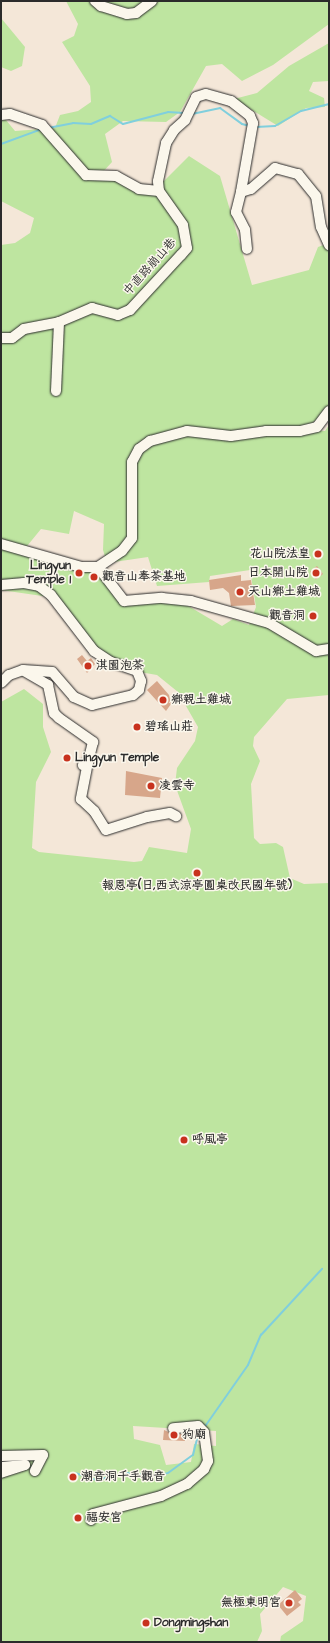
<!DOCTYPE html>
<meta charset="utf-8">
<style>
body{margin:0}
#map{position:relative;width:330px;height:1643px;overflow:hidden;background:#f4e7d8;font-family:"Architects Daughter","LXGW WenKai TC",sans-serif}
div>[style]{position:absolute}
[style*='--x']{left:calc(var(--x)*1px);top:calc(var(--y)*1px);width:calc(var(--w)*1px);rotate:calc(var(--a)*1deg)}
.green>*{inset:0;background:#bee5a0}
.stream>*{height:2px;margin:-1px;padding:0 1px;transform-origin:1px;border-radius:1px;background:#80cfdd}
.building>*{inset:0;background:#d7a68a;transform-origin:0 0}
.roads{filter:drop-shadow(0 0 1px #2b2b2b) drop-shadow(0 0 1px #2b2b2b)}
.minor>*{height:10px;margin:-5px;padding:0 5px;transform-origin:5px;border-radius:5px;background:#fbf7ec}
.dots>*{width:11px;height:11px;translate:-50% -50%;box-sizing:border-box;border:2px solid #fbf7ec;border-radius:50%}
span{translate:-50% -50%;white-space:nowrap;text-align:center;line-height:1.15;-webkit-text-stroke:3px #fbf7ec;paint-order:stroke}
.street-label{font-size:12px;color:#2b2b2b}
.poi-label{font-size:12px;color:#2b2b2b;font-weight:700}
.right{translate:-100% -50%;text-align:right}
.left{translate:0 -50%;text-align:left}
.frame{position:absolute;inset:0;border:2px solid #2b2b2b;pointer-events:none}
</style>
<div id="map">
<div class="green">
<i style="clip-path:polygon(evenodd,66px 1px,329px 1px,329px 24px,273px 65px,242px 81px,222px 64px,206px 66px,180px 112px,166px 122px,123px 121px,105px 134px,112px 162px,101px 174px,155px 190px,189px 156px,220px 176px,252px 285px,309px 270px,318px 247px,329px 243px,329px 410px,303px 430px,325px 431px,329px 425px,329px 695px,287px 699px,254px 737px,253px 746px,260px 761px,251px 784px,254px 838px,260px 844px,276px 843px,283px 847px,290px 878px,304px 884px,329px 883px,329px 1642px,280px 1642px,281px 1636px,303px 1621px,306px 1596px,283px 1587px,260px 1614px,262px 1631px,257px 1642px,1px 1642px,1px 702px,24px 689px,43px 704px,43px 727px,51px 752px,36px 782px,32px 848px,39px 852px,134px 862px,142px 861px,149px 847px,187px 853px,191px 829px,175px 785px,177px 768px,195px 741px,198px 727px,178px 692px,157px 675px,122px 669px,106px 660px,49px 597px,1px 590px,1px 245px,15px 243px,30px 233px,34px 218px,1px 201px,1px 114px,15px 131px,55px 128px,60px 115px,78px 111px,91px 102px,90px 86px,62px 42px,74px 36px,78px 24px,66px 1px,74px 511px,104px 524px,103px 550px,107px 563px,148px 557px,157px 586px,209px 582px,210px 576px,250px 570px,256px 607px,249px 625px,233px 619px,222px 626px,185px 604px,123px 600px,90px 566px,23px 551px,41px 529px,69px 534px,74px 511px,66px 1px,133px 1426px,216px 1431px,216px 1446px,194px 1444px,191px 1462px,166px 1465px,160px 1445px,134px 1439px,133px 1426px)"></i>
<i style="clip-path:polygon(1px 18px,25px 47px,22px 66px,11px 71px,1px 67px)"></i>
<i style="clip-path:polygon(329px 43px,329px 81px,313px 82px,309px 91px,324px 98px,325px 107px,306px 108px,278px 126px,234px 99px,257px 93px,289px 66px)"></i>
</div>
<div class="stream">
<i style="--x:192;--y:114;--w:29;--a:-12"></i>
<i style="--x:220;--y:108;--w:27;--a:36"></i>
<i style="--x:242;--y:124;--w:8;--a:14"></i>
<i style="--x:256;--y:127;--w:19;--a:-3"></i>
<i style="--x:275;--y:126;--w:30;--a:-30"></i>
<i style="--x:301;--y:111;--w:29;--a:-14"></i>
<i style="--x:48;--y:128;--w:25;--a:-11"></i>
<i style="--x:73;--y:123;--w:18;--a:3"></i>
<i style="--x:91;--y:124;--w:21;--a:-23"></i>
<i style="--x:110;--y:116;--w:15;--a:32"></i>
<i style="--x:123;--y:124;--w:47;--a:-14.9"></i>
<i style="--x:168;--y:112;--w:16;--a:4"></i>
<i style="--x:1;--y:144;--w:44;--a:-20.1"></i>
<i style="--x:206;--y:1425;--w:73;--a:-55"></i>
<i style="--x:248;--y:1365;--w:33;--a:-67"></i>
<i style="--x:261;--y:1335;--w:90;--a:-47.3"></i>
<i style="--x:75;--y:1473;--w:23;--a:18"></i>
<i style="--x:97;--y:1480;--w:31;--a:-13"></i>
<i style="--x:127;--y:1473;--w:29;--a:6"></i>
<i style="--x:156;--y:1476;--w:12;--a:-14"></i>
<i style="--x:168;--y:1473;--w:31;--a:-36"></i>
<i style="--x:193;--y:1455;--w:21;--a:-76"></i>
</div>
<div class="building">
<i style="left:317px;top:566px;width:10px;height:9px;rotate:53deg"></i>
<i style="clip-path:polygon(241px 575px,241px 581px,251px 580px,255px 605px,231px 606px,229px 593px,223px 588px,210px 590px,209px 580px)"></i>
<i style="clip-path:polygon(82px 655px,87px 661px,91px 658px,95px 664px,87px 673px,77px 659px)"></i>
<i style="clip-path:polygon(157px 681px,169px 695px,171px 704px,166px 711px,147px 690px)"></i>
<i style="clip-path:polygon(126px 771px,162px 778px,160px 798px,125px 795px)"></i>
<i style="clip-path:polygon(164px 1430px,173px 1434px,185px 1434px,185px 1441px,163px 1440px)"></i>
<i style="clip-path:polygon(295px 1590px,302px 1599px,298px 1602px,301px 1605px,287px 1616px,278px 1605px)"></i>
</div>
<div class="roads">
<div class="minor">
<i style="--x:95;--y:1;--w:8;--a:40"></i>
<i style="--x:101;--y:6;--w:27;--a:17"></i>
<i style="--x:127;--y:14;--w:9;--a:-6"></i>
<i style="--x:136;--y:13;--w:20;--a:-37"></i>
<i style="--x:1;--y:115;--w:9;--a:-6"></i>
<i style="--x:10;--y:114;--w:34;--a:19"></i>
<i style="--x:42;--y:125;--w:67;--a:48.7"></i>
<i style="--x:86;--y:175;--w:30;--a:2"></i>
<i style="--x:116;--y:176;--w:26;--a:29"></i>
<i style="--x:139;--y:189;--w:20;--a:6"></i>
<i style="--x:241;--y:192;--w:21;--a:104"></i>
<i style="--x:236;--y:212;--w:20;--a:63"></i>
<i style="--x:245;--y:230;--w:19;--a:84"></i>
<i style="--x:1;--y:338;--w:11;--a:0"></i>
<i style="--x:12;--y:338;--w:15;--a:-37"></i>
<i style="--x:24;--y:329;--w:36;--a:-11"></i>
<i style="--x:59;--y:322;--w:36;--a:-23"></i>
<i style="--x:92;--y:308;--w:27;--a:15"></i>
<i style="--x:118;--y:315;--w:13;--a:-23"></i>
<i style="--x:130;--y:310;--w:75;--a:-47.2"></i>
<i style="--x:181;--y:255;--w:9;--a:-49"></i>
<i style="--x:187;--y:248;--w:23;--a:-100"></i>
<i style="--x:183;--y:225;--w:42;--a:-125.2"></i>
<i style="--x:159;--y:191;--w:10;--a:-96"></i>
<i style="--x:158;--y:181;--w:39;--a:-78"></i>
<i style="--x:166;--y:143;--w:15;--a:-58"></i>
<i style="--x:174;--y:130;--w:15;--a:-42"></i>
<i style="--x:185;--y:120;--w:25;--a:-64"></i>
<i style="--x:196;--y:97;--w:10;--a:-17"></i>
<i style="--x:206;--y:94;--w:26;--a:16"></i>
<i style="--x:231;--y:101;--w:24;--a:38"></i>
<i style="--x:250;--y:116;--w:8;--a:67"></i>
<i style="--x:253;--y:123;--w:70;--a:99.9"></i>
<i style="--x:241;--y:192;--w:10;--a:-17"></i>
<i style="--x:251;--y:189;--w:32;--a:-41"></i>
<i style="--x:275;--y:168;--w:24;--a:15"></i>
<i style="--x:298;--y:174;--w:28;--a:51"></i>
<i style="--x:316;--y:196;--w:31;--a:81"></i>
<i style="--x:321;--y:227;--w:20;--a:66"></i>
<i style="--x:56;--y:391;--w:69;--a:-87.5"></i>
<i style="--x:1;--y:544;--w:83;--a:16"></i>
<i style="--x:81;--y:567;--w:17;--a:0"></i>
<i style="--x:98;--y:567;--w:29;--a:-34"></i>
<i style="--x:122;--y:551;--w:16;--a:-52"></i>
<i style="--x:132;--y:538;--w:76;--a:-90"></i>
<i style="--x:132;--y:462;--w:15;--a:-62"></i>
<i style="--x:139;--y:449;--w:14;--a:-36"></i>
<i style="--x:150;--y:441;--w:38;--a:-15"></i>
<i style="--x:187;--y:431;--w:44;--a:6.5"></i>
<i style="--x:231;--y:436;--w:35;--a:-8"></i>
<i style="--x:266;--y:431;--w:34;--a:0"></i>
<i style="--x:300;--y:431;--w:17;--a:-13"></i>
<i style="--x:317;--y:427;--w:20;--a:-53"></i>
<i style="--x:98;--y:567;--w:43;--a:52.6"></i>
<i style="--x:124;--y:601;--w:38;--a:-5"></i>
<i style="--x:162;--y:598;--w:29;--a:6"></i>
<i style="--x:191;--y:601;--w:81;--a:15.8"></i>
<i style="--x:269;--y:623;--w:55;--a:30.8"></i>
<i style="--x:316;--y:651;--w:13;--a:-9"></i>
<i style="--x:1;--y:585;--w:23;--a:-5"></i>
<i style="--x:24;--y:583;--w:15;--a:11"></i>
<i style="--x:39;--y:586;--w:15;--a:37"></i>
<i style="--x:51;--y:595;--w:71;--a:52.5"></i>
<i style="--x:94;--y:651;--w:20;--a:33"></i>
<i style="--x:111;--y:662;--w:28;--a:19"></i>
<i style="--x:137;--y:671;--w:11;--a:68"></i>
<i style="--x:141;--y:681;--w:9;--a:103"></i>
<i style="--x:139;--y:690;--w:8;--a:140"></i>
<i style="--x:133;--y:695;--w:42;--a:166.3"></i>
<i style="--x:92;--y:705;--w:20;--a:-156"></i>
<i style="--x:74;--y:697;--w:33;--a:-131"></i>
<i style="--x:52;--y:672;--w:29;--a:-176"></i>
<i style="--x:23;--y:670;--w:15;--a:160"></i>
<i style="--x:9;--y:675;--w:11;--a:135"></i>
<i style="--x:24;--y:671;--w:28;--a:30"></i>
<i style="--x:48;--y:685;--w:29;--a:78"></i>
<i style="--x:54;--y:713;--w:7;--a:45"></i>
<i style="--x:59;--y:718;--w:42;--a:35.2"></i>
<i style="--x:93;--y:742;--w:21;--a:104"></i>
<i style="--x:88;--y:762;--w:6;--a:149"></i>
<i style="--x:88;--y:762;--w:38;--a:101"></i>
<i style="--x:81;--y:799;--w:18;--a:43"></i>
<i style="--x:94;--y:811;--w:22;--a:58"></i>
<i style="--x:106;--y:830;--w:43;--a:-17.6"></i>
<i style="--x:147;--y:817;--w:23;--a:-10"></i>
<i style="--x:170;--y:813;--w:7;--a:27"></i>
<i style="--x:1;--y:1456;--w:42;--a:-1.4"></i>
<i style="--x:43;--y:1455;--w:18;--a:117"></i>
<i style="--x:1;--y:1467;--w:24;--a:-5"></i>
<i style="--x:25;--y:1465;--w:25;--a:162"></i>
<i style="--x:91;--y:1520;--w:6;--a:-72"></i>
<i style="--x:93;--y:1514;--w:70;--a:-14.8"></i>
<i style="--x:161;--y:1496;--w:29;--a:-25"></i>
<i style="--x:187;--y:1484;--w:23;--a:-41"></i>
<i style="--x:204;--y:1469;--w:9;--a:-63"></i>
<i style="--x:208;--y:1461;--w:29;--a:-98"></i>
<i style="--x:204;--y:1432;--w:8;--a:-135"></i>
<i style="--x:198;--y:1426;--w:25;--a:175"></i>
</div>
</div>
<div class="dots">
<i style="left:318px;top:554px;background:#c8321e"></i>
<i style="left:79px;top:573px;background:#c8321e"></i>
<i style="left:316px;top:573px;background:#c8321e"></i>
<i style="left:94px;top:577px;background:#c8321e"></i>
<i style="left:240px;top:592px;background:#c8321e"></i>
<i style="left:313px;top:616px;background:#c8321e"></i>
<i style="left:88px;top:666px;background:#c8321e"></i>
<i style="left:163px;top:700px;background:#c8321e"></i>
<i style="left:137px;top:727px;background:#c8321e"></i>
<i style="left:67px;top:758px;background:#c8321e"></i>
<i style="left:151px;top:786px;background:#c8321e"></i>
<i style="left:197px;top:873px;background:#c8321e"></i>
<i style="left:184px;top:1140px;background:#c8321e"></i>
<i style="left:174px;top:1435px;background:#c8321e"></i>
<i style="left:73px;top:1477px;background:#c8321e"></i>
<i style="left:78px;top:1518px;background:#c8321e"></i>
<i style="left:289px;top:1603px;background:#c8321e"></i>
<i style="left:146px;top:1623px;background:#c8321e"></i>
</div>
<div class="street-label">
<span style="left:150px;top:267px;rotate:-48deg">中直路崩山巷</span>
</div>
<div class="poi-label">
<span class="right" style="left:310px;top:554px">花山院法皇</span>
<span class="right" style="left:71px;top:573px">Lingyun<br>Temple 1</span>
<span class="right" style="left:308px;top:573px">日本開山院</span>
<span class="left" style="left:102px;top:577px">觀音山奉茶基地</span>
<span class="left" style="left:248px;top:592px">天山鄉土雞城</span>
<span class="right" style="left:305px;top:616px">觀音洞</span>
<span class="left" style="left:96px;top:666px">淇園泡茶</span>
<span class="left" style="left:171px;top:700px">鄉親土雞城</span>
<span class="left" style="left:145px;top:727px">碧瑤山莊</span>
<span class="left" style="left:75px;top:758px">Lingyun Temple</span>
<span class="left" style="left:159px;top:786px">凌雲寺</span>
<span style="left:197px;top:886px">報恩亭(日,西式涼亭圓桌改民國年號)</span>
<span class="left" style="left:192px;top:1140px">呼風亭</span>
<span class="left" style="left:182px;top:1435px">狗廟</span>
<span class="left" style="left:81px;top:1477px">潮音洞千手觀音</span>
<span class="left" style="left:86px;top:1518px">福安宮</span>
<span class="right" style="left:281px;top:1603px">無極東明宮</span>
<span class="left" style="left:154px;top:1623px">Dongmingshan</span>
</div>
<div class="frame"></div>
</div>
